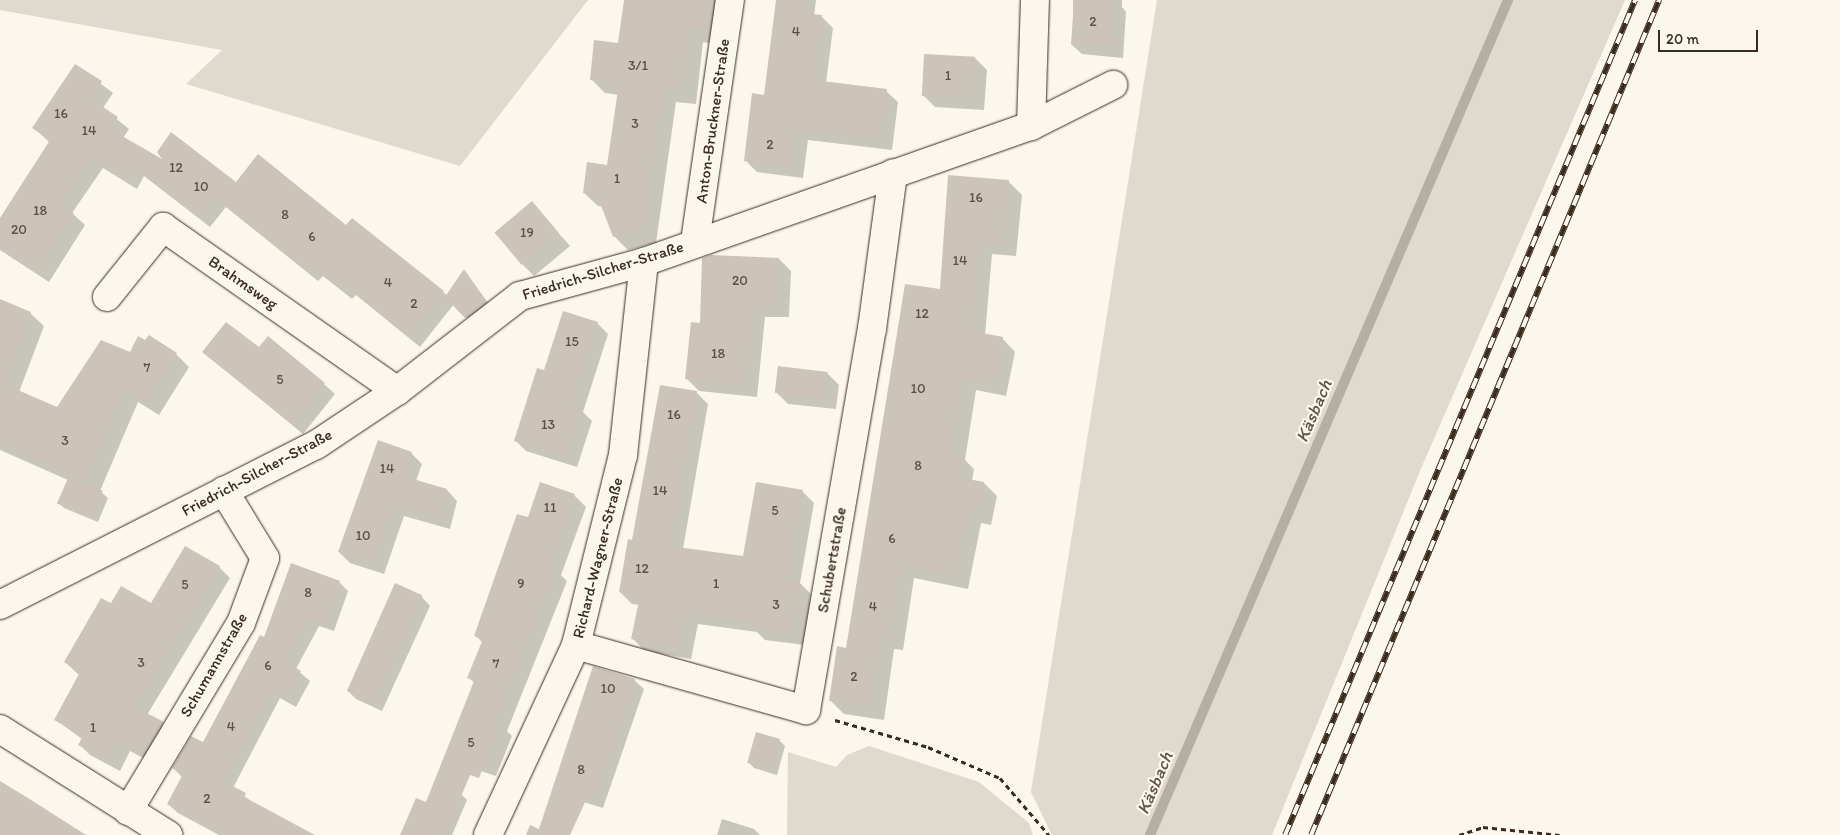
<!DOCTYPE html>
<meta charset="utf-8">
<style>
body{margin:0}
#map{position:relative;width:1840px;height:835px;overflow:hidden;background:#fbf7ec;font-family:Itim,sans-serif}
div>[style]{position:absolute}
[style*='--x']{left:calc(var(--x)*1px);top:calc(var(--y)*1px);width:calc(var(--w)*1px);rotate:calc(var(--a)*1deg)}
.green>*{inset:0;background:#dfd9ce}
.shadow>*{inset:0;background:#0003}
.stream>*{height:10px;margin:-5px;padding:0 5px;transform-origin:5px;border-radius:5px;background:#b6aea2}
.building>*{inset:0;background:#ccc4b9;transform-origin:0 0}
.path>*{height:3px;margin-top:-1.5px;transform-origin:0;background:repeating-linear-gradient(90deg,#3b2a1e 0 5px,transparent 0 9px)}
.roads{filter:drop-shadow(0 0 1px #3b2a1e) drop-shadow(0 0 1px #3b2a1e)}
.minor>*{height:28px;margin:-14px;padding:0 14px;transform-origin:14px;border-radius:14px;background:#fbf7ec}
.rail>*{height:5.5px;margin-top:-2.75px;transform-origin:0;background:repeating-linear-gradient(90deg,#fbf7ec 0 11px,#3b2a1e 0 22px);box-sizing:border-box;border-block:1px solid #3b2a1e}
span{translate:-50% -50%;white-space:nowrap;text-align:center;line-height:1.15;-webkit-text-stroke:4.5px #fbf7ec;paint-order:stroke}
.number-label{font-size:14px;color:#5f5045}
.number-label span{-webkit-text-stroke-width:0}
.street-label{font-size:16px;color:#3b2a1e}
.water-label{font-size:18px;color:#605246;font-style:italic}
.scale{position:absolute;left:1658px;top:30px;width:100px;height:22px;box-sizing:border-box;border:2px solid #3b2a1e;border-top:0;padding-left:6px;font-size:15px;line-height:18px;white-space:nowrap;color:#3b2a1e;-webkit-text-stroke:4px #fbf7ec;paint-order:stroke}
</style>
<div id="map">
<div class="green">
<i style="clip-path:polygon(0 0,588px 0,460px 166px,186px 84px,222px 50px,0 10px)"></i>
<i style="clip-path:polygon(1157px 0,1625px 0,1420px 471px,1272px 835px,1052px 835px,1031px 792px)"></i>
<i style="clip-path:polygon(869px 746px,979px 782px,1029px 823px,1033px 835px,787px 835px,788px 752px,836px 767px,847px 755px)"></i>
</div>
<div class="shadow">
<i style="clip-path:polygon(626px 0,722px 0,716px 44px,703px 42px,696px 104px,676px 102px,656px 243px,628px 250px,614px 236px,603px 207px,598px 206px,584px 193px,608px 166px,619px 95px,605px 93px,591px 79px,619px 45px)"></i>
<i style="clip-path:polygon(777px 0,816px 0,814px 16px,821px 16px,833px 28px,826px 83px,886px 91px,898px 102px,892px 150px,808px 140px,803px 178px,757px 172px,746px 161px,765px 96px)"></i>
<i style="clip-path:polygon(1074px 0,1122px 0,1122px 7px,1126px 12px,1123px 58px,1082px 54px,1071px 44px)"></i>
<i style="clip-path:polygon(975px 58px,987px 70px,984px 110px,935px 107px,923px 95px)"></i>
<i style="clip-path:polygon(76px 65px,113px 93px,103px 108px,129px 129px,123px 138px,167px 163px,236px 184px,346px 227px,352px 220px,448px 296px,464px 271px,492px 308px,472px 323px,454px 304px,420px 347px,356px 295px,352px 299px,323px 276px,318px 281px,226px 207px,210px 227px,144px 176px,137px 189px,103px 168px,72px 213px,85px 225px,49px 282px,0 250px,0 221px,50px 143px,34px 128px)"></i>
<i style="clip-path:polygon(1008px 181px,1022px 195px,1016px 256px,992px 254px,985px 335px,1002px 338px,1015px 352px,1006px 396px,976px 390px,965px 460px,974px 469px,972px 481px,984px 483px,997px 496px,991px 525px,981px 523px,968px 589px,914px 578px,903px 650px,894px 649px,884px 720px,844px 714px,831px 701px,847px 649px,941px 290px)"></i>
<i style="clip-path:polygon(532px 203px,570px 246px,534px 276px,522px 264px)"></i>
<i style="clip-path:polygon(779px 259px,791px 271px,789px 317px,765px 317px,757px 397px,699px 391px,687px 379px,701px 324px)"></i>
<i style="clip-path:polygon(0 300px,30px 313px,44px 326px,19px 392px,57px 409px,130px 353px,176px 354px,189px 367px,159px 415px,138px 402px,100px 491px,108px 498px,98px 522px,64px 508px,59px 503px,68px 480px,0 450px)"></i>
<i style="clip-path:polygon(597px 323px,608px 334px,583px 412px,592px 421px,577px 467px,526px 451px,516px 441px,545px 372px)"></i>
<i style="clip-path:polygon(259px 349px,324px 384px,335px 394px,303px 434px,203px 352px)"></i>
<i style="clip-path:polygon(827px 373px,839px 385px,836px 409px,788px 404px,776px 392px)"></i>
<i style="clip-path:polygon(696px 392px,708px 404px,683px 549px,744px 557px,802px 491px,814px 503px,800px 583px,811px 594px,805px 645px,765px 640px,757px 632px,698px 624px,691px 659px,645px 651px,633px 639px,639px 605px,632px 604px,620px 592px,633px 542px)"></i>
<i style="clip-path:polygon(411px 453px,422px 464px,416px 481px,447px 490px,457px 501px,450px 529px,404px 516px,384px 574px,350px 563px,339px 552px)"></i>
<i style="clip-path:polygon(574px 495px,586px 507px,561px 575px,567px 581px,507px 731px,512px 736px,496px 776px,459px 764px,475px 683px,469px 678px,483px 643px,475px 635px,528px 519px)"></i>
<i style="clip-path:polygon(219px 567px,230px 578px,147px 715px,173px 733px,155px 764px,130px 751px,120px 771px,90px 755px,79px 744px,82px 739px,56px 720px,79px 675px,65px 662px,112px 604px,152px 604px)"></i>
<i style="clip-path:polygon(339px 582px,348px 591px,334px 631px,319px 626px,296px 669px,310px 681px,296px 707px,280px 698px,233px 788px,255px 804px,313px 835px,219px 835px,178px 813px,168px 804px,183px 778px,173px 768px,203px 743px,265px 639px)"></i>
<i style="clip-path:polygon(421px 596px,430px 606px,382px 711px,356px 699px,347px 690px)"></i>
<i style="clip-path:polygon(634px 680px,644px 689px,603px 808px,564px 796px)"></i>
<i style="clip-path:polygon(779px 740px,785px 746px,777px 775px,754px 768px,748px 762px)"></i>
<i style="clip-path:polygon(461px 794px,467px 800px,452px 835px,401px 835px,427px 803px)"></i>
<i style="clip-path:polygon(722px 819px,754px 829px,760px 835px,717px 835px)"></i>
<i style="clip-path:polygon(530px 825px,552px 835px,526px 835px)"></i>
</div>
<div class="stream">
<i style="--x:1150;--y:835;--w:909;--a:-66.79"></i>
</div>
<div class="building">
<i style="clip-path:polygon(624px 0,707px 0,703px 30px,690px 29px,682px 91px,663px 89px,643px 230px,613px 237px,597px 195px,583px 193px,587px 162px,607px 165px,619px 83px,590px 80px,594px 40px,618px 43px)"></i>
<i style="clip-path:polygon(776px 0,804px 0,802px 13px,822px 15px,814px 80px,887px 89px,881px 139px,797px 129px,792px 167px,744px 161px,752px 93px,764px 95px)"></i>
<i style="left:1073px;top:0;width:43px;height:44px"></i>
<i style="left:924px;top:54px;width:51px;height:42px;rotate:3deg"></i>
<i style="clip-path:polygon(75px 64px,102px 81px,91px 99px,118px 117px,110px 129px,162px 159px,157px 152px,171px 132px,236px 182px,258px 154px,346px 225px,352px 218px,444px 291px,408px 336px,344px 285px,341px 289px,311px 266px,307px 271px,214px 197px,198px 217px,133px 166px,125px 179px,91px 158px,60px 204px,74px 213px,37px 271px,0 247px,0 218px,50px 140px,32px 128px)"></i>
<i style="clip-path:polygon(948px 175px,1009px 180px,1003px 244px,980px 242px,972px 331px,1003px 337px,994px 384px,963px 378px,951px 453px,962px 455px,958px 477px,984px 482px,978px 513px,968px 511px,955px 576px,901px 565px,890px 638px,881px 636px,871px 707px,829px 701px,837px 646px,846px 648px,905px 284px,940px 289px)"></i>
<i style="left:532px;top:201px;width:42px;height:49px;rotate:50deg"></i>
<i style="clip-path:polygon(711px 255px,779px 258px,778px 306px,754px 305px,746px 386px,685px 379px,691px 322px,700px 323px,702px 258px)"></i>
<i style="clip-path:polygon(464px 269px,487px 302px,465px 318px,445px 297px)"></i>
<i style="clip-path:polygon(0 299px,31px 312px,4px 384px,57px 407px,101px 340px,130px 352px,138px 336px,145px 340px,149px 335px,177px 353px,145px 403px,125px 389px,85px 480px,0 443px)"></i>
<i style="clip-path:polygon(563px 311px,598px 322px,571px 406px,582px 409px,566px 457px,514px 441px,537px 368px,544px 370px)"></i>
<i style="clip-path:polygon(226px 322px,259px 347px,268px 336px,325px 383px,292px 424px,202px 352px)"></i>
<i style="left:778px;top:366px;width:50px;height:27px;rotate:7deg"></i>
<i style="clip-path:polygon(660px 385px,697px 391px,670px 546px,743px 556px,756px 482px,803px 490px,787px 580px,800px 581px,793px 634px,751px 628px,752px 621px,686px 613px,679px 648px,631px 639px,640px 596px,619px 592px,628px 539px,632px 540px)"></i>
<i style="clip-path:polygon(378px 440px,412px 452px,403px 476px,447px 489px,439px 518px,393px 506px,373px 564px,338px 552px)"></i>
<i style="left:69px;top:476px;width:37px;height:30px;rotate:24deg"></i>
<i style="clip-path:polygon(540px 482px,575px 494px,549px 566px,556px 568px,495px 721px,501px 723px,479px 778px,470px 775px,445px 835px,400px 835px,416px 798px,426px 802px,474px 681px,467px 678px,483px 639px,474px 636px,517px 514px,528px 517px)"></i>
<i style="clip-path:polygon(185px 546px,220px 566px,135px 707px,164px 722px,144px 754px,119px 741px,109px 761px,78px 745px,83px 736px,54px 720px,80px 672px,64px 662px,101px 598px,111px 603px,121px 586px,151px 603px)"></i>
<i style="clip-path:polygon(291px 563px,340px 581px,325px 623px,309px 617px,286px 662px,301px 671px,286px 698px,271px 690px,223px 781px,246px 793px,244px 797px,315px 835px,226px 835px,167px 804px,183px 774px,172px 768px,191px 736px,203px 742px,260px 635px,264px 637px)"></i>
<i style="left:395px;top:583px;width:30px;height:118px;rotate:24deg"></i>
<i style="clip-path:polygon(593px 666px,635px 679px,594px 800px,587px 798px,570px 835px,537px 835px)"></i>
<i style="left:756px;top:732px;width:25px;height:32px;rotate:16deg"></i>
<i style="clip-path:polygon(0 781px,28px 798px,86px 835px,0 835px)"></i>
</div>
<div class="path">
<i style="--x:835;--y:720;--w:97;--a:16.2"></i>
<i style="--x:928;--y:747;--w:78;--a:23.3"></i>
<i style="--x:1000;--y:778;--w:75;--a:49.3"></i>
<i style="--x:1459;--y:835;--w:25;--a:-18"></i>
<i style="--x:1483;--y:827;--w:77;--a:5.9"></i>
</div>
<div class="roads">
<div class="minor">
<i style="--x:1031;--y:126;--w:126;--a:-88.2"></i>
<i style="--x:695;--y:242;--w:245;--a:-81.8"></i>
<i style="--x:107;--y:297;--w:90;--a:-51.3"></i>
<i style="--x:163;--y:227;--w:286;--a:35"></i>
<i style="--x:0;--y:605;--w:354;--a:-26.9"></i>
<i style="--x:316;--y:445;--w:97;--a:-33.7"></i>
<i style="--x:397;--y:391;--w:155;--a:-37.7"></i>
<i style="--x:520;--y:296;--w:129;--a:-15.3"></i>
<i style="--x:644;--y:262;--w:410;--a:-19.4"></i>
<i style="--x:1031;--y:126;--w:92;--a:-26.6"></i>
<i style="--x:576;--y:645;--w:239;--a:15.8"></i>
<i style="--x:806;--y:710;--w:387;--a:-80.2"></i>
<i style="--x:872;--y:329;--w:157;--a:-82.3"></i>
<i style="--x:0;--y:729;--w:199;--a:32.2"></i>
<i style="--x:128;--y:811;--w:219;--a:-59"></i>
<i style="--x:241;--y:623;--w:69;--a:-69.7"></i>
<i style="--x:265;--y:558;--w:79;--a:-121.5"></i>
<i style="--x:488;--y:835;--w:209;--a:-65.1"></i>
<i style="--x:576;--y:645;--w:196;--a:-76.1"></i>
<i style="--x:623;--y:455;--w:194;--a:-83.8"></i>
</div>
</div>
<div class="rail">
<i style="--x:1285;--y:835;--w:905;--a:-67.26"></i>
<i style="--x:1311;--y:835;--w:905;--a:-67.38"></i>
</div>
<div class="number-label">
<span style="left:1093px;top:22px">2</span>
<span style="left:796px;top:32px">4</span>
<span style="left:638px;top:66px">3/1</span>
<span style="left:948px;top:76px">1</span>
<span style="left:61px;top:114px">16</span>
<span style="left:635px;top:124px">3</span>
<span style="left:89px;top:131px">14</span>
<span style="left:770px;top:145px">2</span>
<span style="left:176px;top:168px">12</span>
<span style="left:617px;top:179px">1</span>
<span style="left:201px;top:187px">10</span>
<span style="left:976px;top:198px">16</span>
<span style="left:40px;top:211px">18</span>
<span style="left:285px;top:215px">8</span>
<span style="left:19px;top:230px">20</span>
<span style="left:527px;top:233px">19</span>
<span style="left:312px;top:237px">6</span>
<span style="left:960px;top:261px">14</span>
<span style="left:740px;top:281px">20</span>
<span style="left:388px;top:283px">4</span>
<span style="left:414px;top:304px">2</span>
<span style="left:922px;top:314px">12</span>
<span style="left:572px;top:342px">15</span>
<span style="left:718px;top:354px">18</span>
<span style="left:147px;top:368px">7</span>
<span style="left:280px;top:380px">5</span>
<span style="left:918px;top:389px">10</span>
<span style="left:674px;top:415px">16</span>
<span style="left:548px;top:425px">13</span>
<span style="left:65px;top:441px">3</span>
<span style="left:918px;top:466px">8</span>
<span style="left:387px;top:469px">14</span>
<span style="left:660px;top:491px">14</span>
<span style="left:550px;top:508px">11</span>
<span style="left:775px;top:511px">5</span>
<span style="left:363px;top:536px">10</span>
<span style="left:892px;top:539px">6</span>
<span style="left:642px;top:569px">12</span>
<span style="left:521px;top:584px">9</span>
<span style="left:716px;top:584px">1</span>
<span style="left:185px;top:585px">5</span>
<span style="left:308px;top:593px">8</span>
<span style="left:776px;top:605px">3</span>
<span style="left:873px;top:607px">4</span>
<span style="left:141px;top:663px">3</span>
<span style="left:496px;top:664px">7</span>
<span style="left:268px;top:666px">6</span>
<span style="left:854px;top:677px">2</span>
<span style="left:608px;top:689px">10</span>
<span style="left:231px;top:727px">4</span>
<span style="left:93px;top:728px">1</span>
<span style="left:471px;top:743px">5</span>
<span style="left:581px;top:770px">8</span>
<span style="left:207px;top:799px">2</span>
</div>
<div class="street-label">
<span style="left:713px;top:121px;rotate:-82deg">Anton-Bruckner-Straße</span>
<span style="left:603px;top:271px;rotate:-17deg">Friedrich-Silcher-Straße</span>
<span style="left:243px;top:283px;rotate:35deg">Brahmsweg</span>
<span style="left:257px;top:473px;rotate:-28deg">Friedrich-Silcher-Straße</span>
<span style="left:598px;top:558px;rotate:-76deg">Richard-Wagner-Straße</span>
<span style="left:832px;top:560px;rotate:-80deg">Schubertstraße</span>
<span style="left:214px;top:665px;rotate:-60deg">Schumannstraße</span>
</div>
<div class="water-label">
<span style="left:1314px;top:411px;rotate:-67deg">Käsbach</span>
<span style="left:1155px;top:783px;rotate:-67deg">Käsbach</span>
</div>
<div class="scale">20 m</div>
</div>
